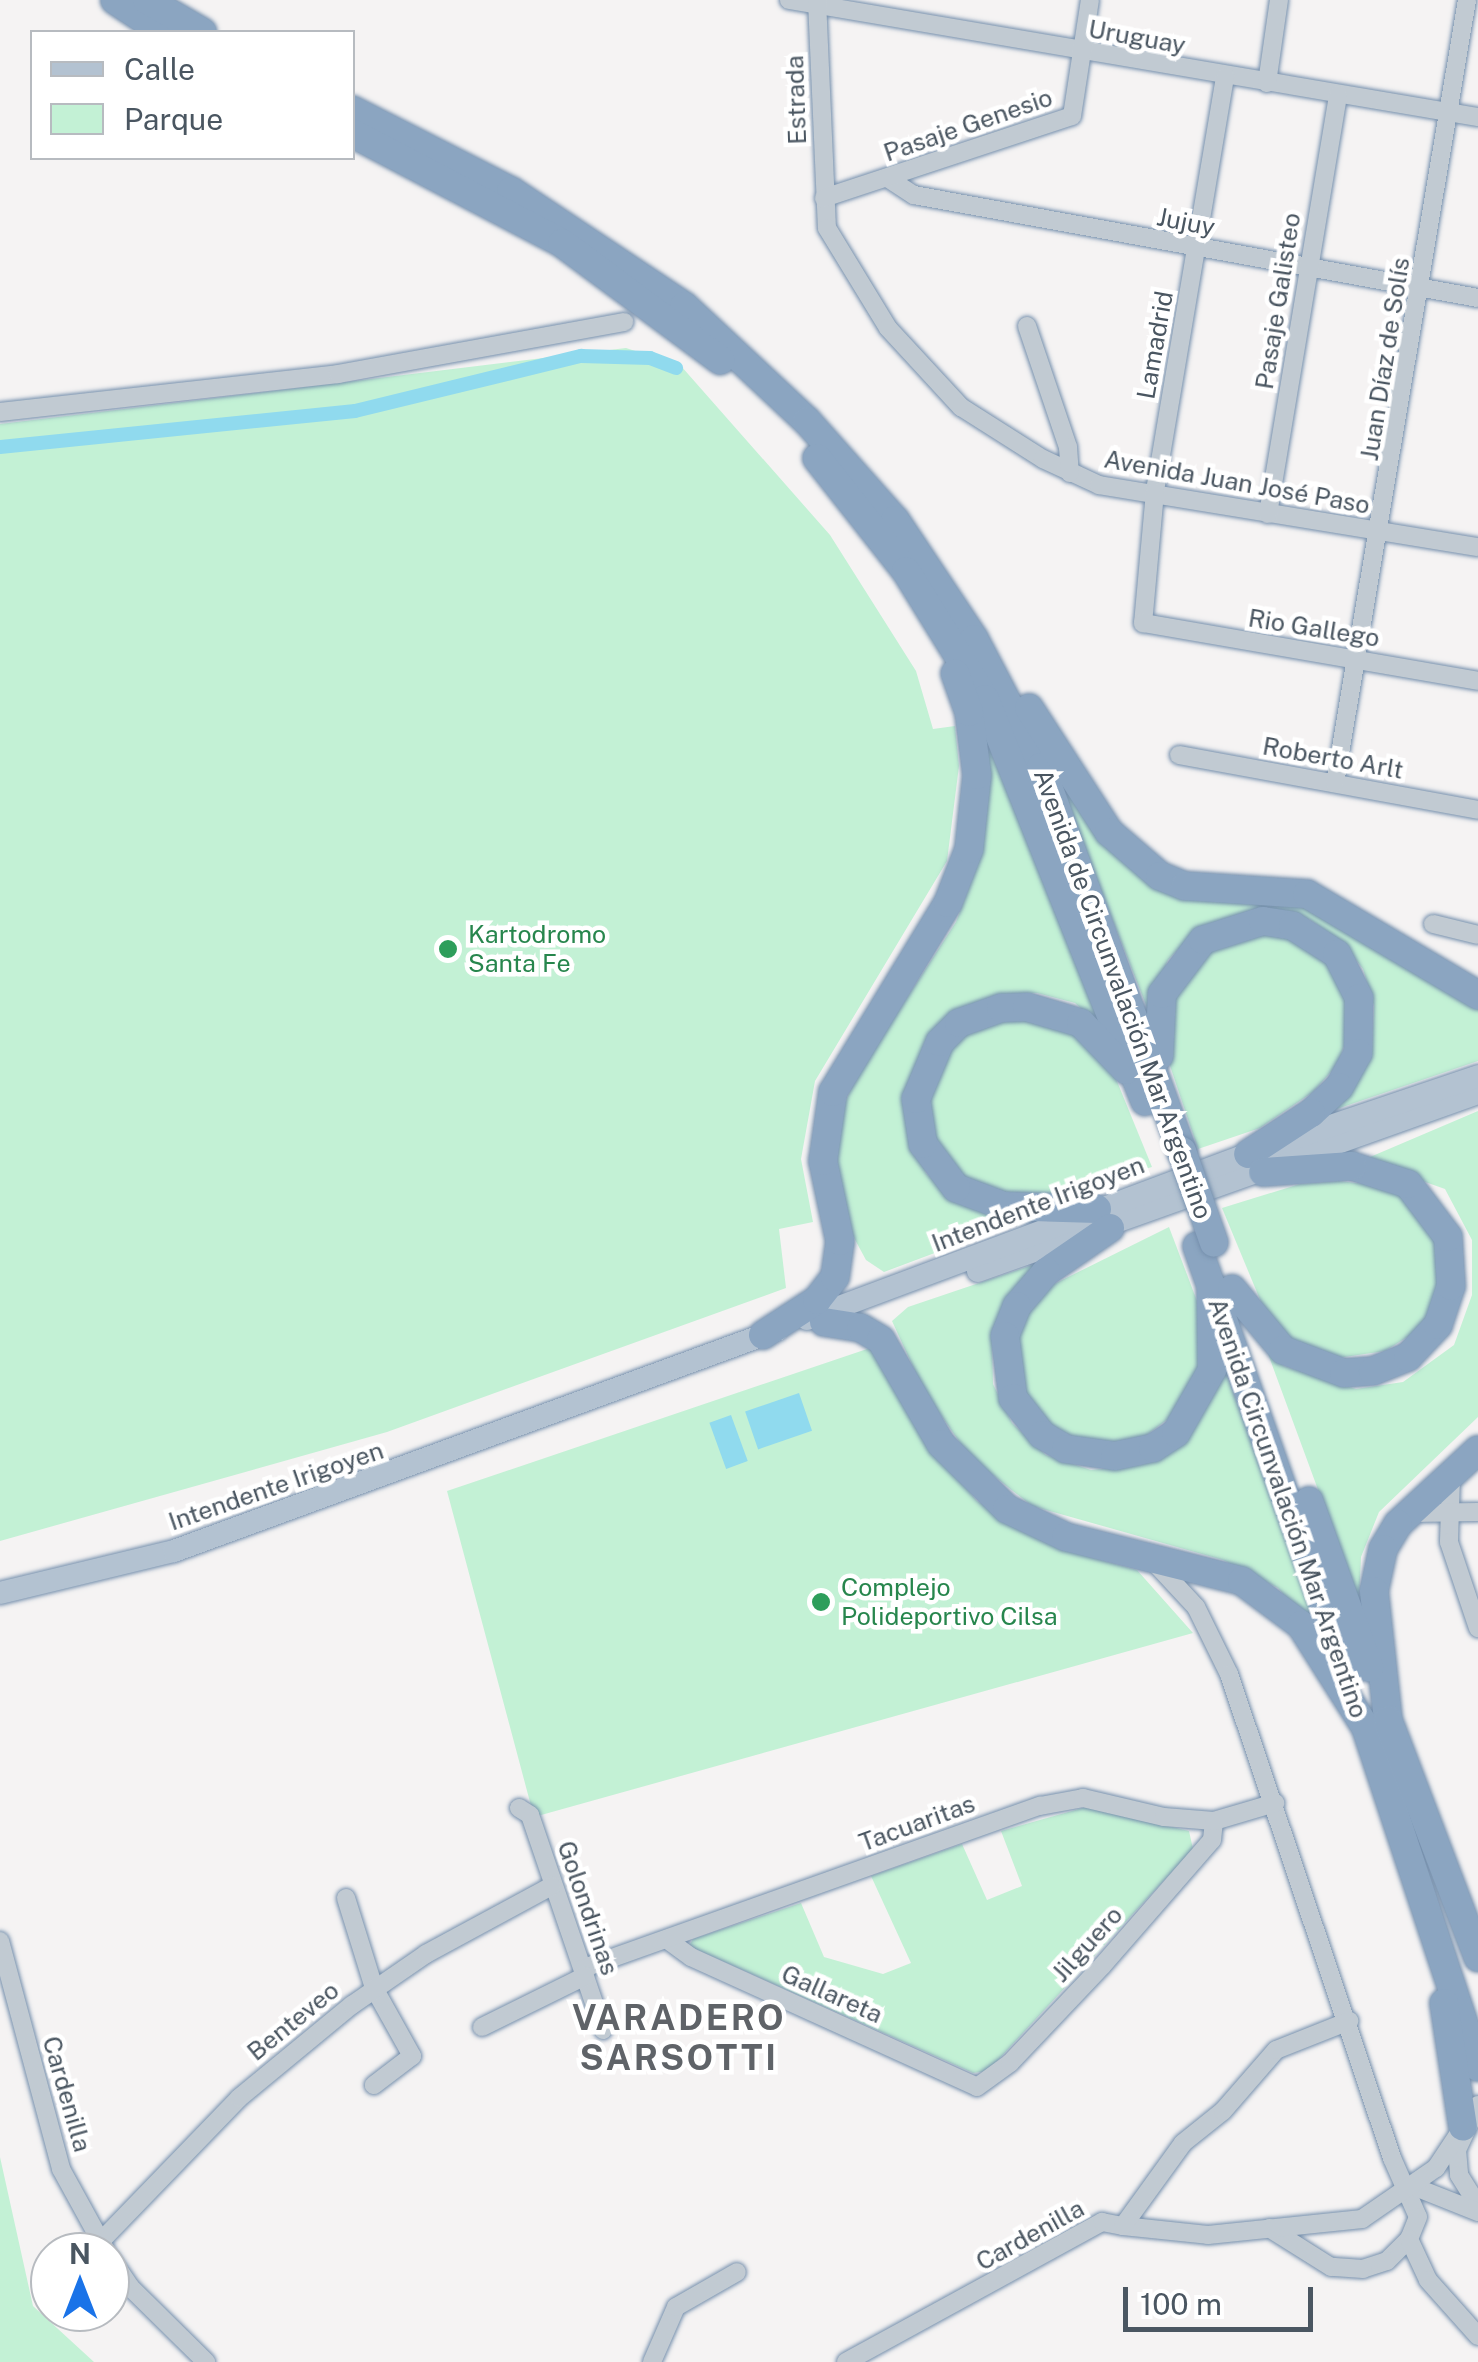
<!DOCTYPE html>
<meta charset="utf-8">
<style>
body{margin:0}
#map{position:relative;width:1478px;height:2362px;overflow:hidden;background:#f5f3f3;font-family:"Public Sans",sans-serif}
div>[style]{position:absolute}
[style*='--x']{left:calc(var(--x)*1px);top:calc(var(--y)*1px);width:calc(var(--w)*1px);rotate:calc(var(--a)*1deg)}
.green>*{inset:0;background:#c3f1d5}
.water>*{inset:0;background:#90daee;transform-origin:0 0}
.canal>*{height:14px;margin:-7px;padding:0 7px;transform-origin:7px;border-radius:7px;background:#90daee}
.roads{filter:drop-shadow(0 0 2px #7690ad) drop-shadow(0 0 2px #7690ad)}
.minor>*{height:18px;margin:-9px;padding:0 9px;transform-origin:9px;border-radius:9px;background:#c1cad2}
.major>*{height:22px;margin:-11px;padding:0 11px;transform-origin:11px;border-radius:11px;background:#b3c2d1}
.highway>*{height:28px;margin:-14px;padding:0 14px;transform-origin:14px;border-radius:14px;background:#8ba5c1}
.bridges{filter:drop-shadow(0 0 2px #7690ad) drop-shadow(0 0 2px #7690ad)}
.highway-bridge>*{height:28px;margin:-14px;padding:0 14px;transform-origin:14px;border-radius:14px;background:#8ba5c1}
.dots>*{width:28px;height:28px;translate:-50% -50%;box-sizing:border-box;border:5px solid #fff;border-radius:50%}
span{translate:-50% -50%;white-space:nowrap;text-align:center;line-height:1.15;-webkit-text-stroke:9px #fff;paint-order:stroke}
.street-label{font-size:25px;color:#4a5661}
.leisure-label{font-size:25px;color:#27864d}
.left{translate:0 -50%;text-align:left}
.district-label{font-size:35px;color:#5f6368;font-weight:700;letter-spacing:2.5px}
.legend{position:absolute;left:30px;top:30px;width:325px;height:130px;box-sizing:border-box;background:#fff;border:2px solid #b7bbc0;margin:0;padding:12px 18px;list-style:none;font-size:30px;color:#4a5661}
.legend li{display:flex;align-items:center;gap:20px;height:50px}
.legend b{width:50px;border:2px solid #b7bbc0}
.north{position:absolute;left:30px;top:2232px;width:100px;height:100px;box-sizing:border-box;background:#fff;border:2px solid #b7bbc0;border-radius:50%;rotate:0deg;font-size:28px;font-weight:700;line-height:40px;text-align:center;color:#4a5661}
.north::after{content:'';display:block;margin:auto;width:35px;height:45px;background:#1a73e8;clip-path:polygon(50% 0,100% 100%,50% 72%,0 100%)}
.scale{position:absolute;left:1123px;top:2287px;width:190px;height:45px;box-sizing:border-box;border:5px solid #4a5661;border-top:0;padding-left:12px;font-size:30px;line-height:35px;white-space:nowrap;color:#4a5661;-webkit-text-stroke:8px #fff;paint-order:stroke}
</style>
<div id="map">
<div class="green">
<i style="clip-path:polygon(626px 348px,681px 366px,830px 535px,916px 671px,933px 729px,955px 726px,959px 766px,947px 861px,815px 1081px,801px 1159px,813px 1222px,779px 1229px,786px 1288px,387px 1432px,0 1541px,0 424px)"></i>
<i style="clip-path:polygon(989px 748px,1108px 1033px,1075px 1003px,1037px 993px,993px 996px,954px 1013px,924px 1043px,903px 1108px,926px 1173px,949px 1197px,1033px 1216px,884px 1272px,866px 1260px,853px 1236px,838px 1179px,836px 1123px,858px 1073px,956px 922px,982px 853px)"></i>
<i style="clip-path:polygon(1046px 752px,1145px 878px,1319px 908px,1478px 1004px,1478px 1061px,1322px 1114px,1357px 1079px,1372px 1050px,1374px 1006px,1363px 969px,1341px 941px,1309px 919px,1268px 914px,1193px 934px,1168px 960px,1148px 1010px)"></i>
<i style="clip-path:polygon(1245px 932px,1280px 933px,1336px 967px,1353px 1019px,1338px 1064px,1313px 1092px,1260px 1128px,1198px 1149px,1165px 1051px,1168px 1011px,1205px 950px)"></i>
<i style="clip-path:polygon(1042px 1018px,1083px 1034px,1114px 1074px,1152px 1167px,1024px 1202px,957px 1177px,927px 1124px,927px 1096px,937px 1065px,962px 1036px,996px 1020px)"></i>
<i style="clip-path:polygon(1478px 1111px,1478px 1417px,1379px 1512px,1361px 1557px,1359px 1601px,1267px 1351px,1284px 1366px,1356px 1389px,1403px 1382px,1454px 1345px,1472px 1295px,1472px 1240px,1445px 1189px,1363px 1160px)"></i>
<i style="clip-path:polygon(1339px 1181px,1382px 1186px,1417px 1204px,1434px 1236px,1441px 1274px,1433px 1306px,1417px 1331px,1385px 1351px,1338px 1358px,1291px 1343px,1261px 1302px,1222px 1208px,1300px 1184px)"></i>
<i style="clip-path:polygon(1169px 1227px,1197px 1301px,1201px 1354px,1195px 1386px,1176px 1413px,1144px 1437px,1106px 1447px,1072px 1442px,1046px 1425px,1019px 1389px,1016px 1353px,1023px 1317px,1050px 1286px)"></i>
<i style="clip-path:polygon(1047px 1260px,1007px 1303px,992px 1342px,993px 1384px,1012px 1423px,1046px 1455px,1091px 1470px,1141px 1465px,1187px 1441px,1226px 1373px,1328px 1649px,1278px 1588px,1223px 1560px,1032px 1506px,970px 1457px,924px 1391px,892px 1321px,908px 1307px)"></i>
<i style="clip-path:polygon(870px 1348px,917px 1429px,977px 1501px,1057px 1548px,1137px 1570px,1193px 1633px,534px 1817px,447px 1491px)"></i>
<i style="clip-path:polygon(1086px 1807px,1189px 1831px,1193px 1849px,988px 2071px,973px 2073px,689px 1946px,693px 1939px,801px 1903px,824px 1957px,883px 1974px,911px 1963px,871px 1876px,962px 1844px,987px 1900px,1022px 1886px,1001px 1831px)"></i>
<i style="clip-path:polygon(0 2157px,33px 2306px,94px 2362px,0 2362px)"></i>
</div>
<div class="water">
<i style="left:799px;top:1393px;width:40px;height:57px;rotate:71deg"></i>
<i style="left:731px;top:1415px;width:49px;height:23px;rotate:70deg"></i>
</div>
<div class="canal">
<i style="--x:0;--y:447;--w:357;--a:-5.8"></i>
<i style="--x:355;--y:411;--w:233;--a:-13.7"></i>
<i style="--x:581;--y:356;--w:69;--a:1.7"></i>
<i style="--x:650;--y:358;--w:28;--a:21"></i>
</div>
<div class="roads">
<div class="minor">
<i style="--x:789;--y:0;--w:699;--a:9.64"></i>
<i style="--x:817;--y:0;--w:228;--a:87.5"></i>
<i style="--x:827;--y:228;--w:117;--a:58.6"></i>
<i style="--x:888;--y:328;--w:108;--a:47.3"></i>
<i style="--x:961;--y:407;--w:97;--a:32.4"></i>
<i style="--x:1043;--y:459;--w:62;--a:24.9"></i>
<i style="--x:1099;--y:485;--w:384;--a:9.3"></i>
<i style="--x:1225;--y:77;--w:421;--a:99.6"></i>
<i style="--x:1155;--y:492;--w:132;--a:95.2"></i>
<i style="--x:1143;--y:623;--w:340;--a:9.8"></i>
<i style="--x:1267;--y:83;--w:84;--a:-81.8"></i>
<i style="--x:889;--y:179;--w:30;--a:33"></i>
<i style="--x:914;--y:195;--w:573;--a:10.35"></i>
<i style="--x:824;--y:198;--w:261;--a:-18.3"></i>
<i style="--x:1072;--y:116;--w:117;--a:-81.2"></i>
<i style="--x:1027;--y:326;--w:128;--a:71.3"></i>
<i style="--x:1068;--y:447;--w:26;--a:86"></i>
<i style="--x:0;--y:412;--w:340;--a:-6.4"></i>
<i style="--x:338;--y:374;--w:291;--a:-10.3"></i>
<i style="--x:1268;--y:514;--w:425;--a:-80.5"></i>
<i style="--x:1179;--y:755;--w:304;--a:10.4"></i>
<i style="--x:1335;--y:783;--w:794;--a:-80.43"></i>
<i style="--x:1433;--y:924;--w:46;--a:13.7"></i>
<i style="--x:1451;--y:1477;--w:65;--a:91.8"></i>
<i style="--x:1449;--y:1542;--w:91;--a:71.4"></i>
<i style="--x:1410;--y:1513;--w:68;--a:-0.8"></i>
<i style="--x:1157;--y:1565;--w:57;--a:47.1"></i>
<i style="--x:1196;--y:1607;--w:75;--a:63.8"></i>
<i style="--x:1229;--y:1674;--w:511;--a:71.39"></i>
<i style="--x:1392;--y:2158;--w:64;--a:66.2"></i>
<i style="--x:1418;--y:2217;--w:24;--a:112"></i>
<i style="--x:1409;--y:2239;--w:31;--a:135"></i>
<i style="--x:1387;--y:2261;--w:25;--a:162"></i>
<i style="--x:1363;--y:2269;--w:32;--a:-176"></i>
<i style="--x:1331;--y:2267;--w:73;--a:-147.8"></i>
<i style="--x:519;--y:1808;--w:13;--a:32"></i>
<i style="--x:530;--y:1815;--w:227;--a:71.2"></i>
<i style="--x:346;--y:1898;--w:94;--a:72.7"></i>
<i style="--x:374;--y:1988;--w:78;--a:60.8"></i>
<i style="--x:412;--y:2056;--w:48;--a:142.7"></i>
<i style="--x:0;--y:1941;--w:236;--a:75"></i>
<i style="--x:61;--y:2169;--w:94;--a:61.2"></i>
<i style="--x:669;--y:1941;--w:27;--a:36"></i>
<i style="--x:691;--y:1957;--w:314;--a:24.4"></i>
<i style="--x:977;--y:2087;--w:41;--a:-36"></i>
<i style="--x:1010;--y:2063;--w:134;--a:-46.5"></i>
<i style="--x:1102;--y:1966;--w:167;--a:-48.9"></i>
<i style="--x:1212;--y:1840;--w:19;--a:-84"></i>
<i style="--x:584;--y:1968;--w:484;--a:-19.6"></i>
<i style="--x:1040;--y:1806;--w:44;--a:-10.5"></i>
<i style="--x:1083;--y:1798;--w:83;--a:13.2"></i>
<i style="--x:1164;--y:1817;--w:50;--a:4.6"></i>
<i style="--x:1214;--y:1821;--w:64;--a:-16.4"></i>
<i style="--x:482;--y:2027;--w:115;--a:-26.3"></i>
<i style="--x:1478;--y:2105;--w:50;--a:115"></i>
<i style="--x:1457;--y:2150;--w:25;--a:85"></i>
<i style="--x:1459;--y:2175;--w:36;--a:58"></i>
<i style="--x:1415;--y:2187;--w:68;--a:21.6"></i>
<i style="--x:1123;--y:2226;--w:85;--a:6"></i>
<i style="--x:1208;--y:2235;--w:155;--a:-5.9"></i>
<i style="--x:1362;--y:2219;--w:90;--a:-34.6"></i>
<i style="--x:1436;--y:2168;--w:49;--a:-56.6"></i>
<i style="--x:1409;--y:2239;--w:45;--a:65.1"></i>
<i style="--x:1428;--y:2280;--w:75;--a:48.2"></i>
<i style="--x:100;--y:2242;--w:200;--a:-46"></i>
<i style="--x:239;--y:2098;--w:146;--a:-39.5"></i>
<i style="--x:352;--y:2005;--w:90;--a:-34.6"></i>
<i style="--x:426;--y:1954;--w:143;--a:-28.4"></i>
<i style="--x:110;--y:2257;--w:36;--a:56"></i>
<i style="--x:130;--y:2287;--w:107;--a:44.6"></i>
<i style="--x:652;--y:2362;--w:60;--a:-66.4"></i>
<i style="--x:676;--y:2307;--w:70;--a:-29.8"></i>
<i style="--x:846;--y:2362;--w:292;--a:-28.7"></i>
<i style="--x:1102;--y:2222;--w:21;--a:11"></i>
<i style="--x:1123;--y:2226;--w:102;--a:-54.1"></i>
<i style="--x:1183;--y:2143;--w:51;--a:-38.7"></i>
<i style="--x:1223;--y:2111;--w:81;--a:-49"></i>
<i style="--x:1276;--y:2050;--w:79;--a:-21.7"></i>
</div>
<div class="major">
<i style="--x:978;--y:1271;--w:531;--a:-19.6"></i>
<i style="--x:807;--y:1319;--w:471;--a:-20.5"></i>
<i style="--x:1248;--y:1154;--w:243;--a:-18.7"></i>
<i style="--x:0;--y:1593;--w:179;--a:-13.6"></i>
<i style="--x:174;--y:1551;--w:642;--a:-20.13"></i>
</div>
<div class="highway">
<i style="--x:115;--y:0;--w:58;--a:33.7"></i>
<i style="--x:147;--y:0;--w:64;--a:30.2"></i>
<i style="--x:352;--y:110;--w:178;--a:27"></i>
<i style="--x:511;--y:191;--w:208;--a:33.6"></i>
<i style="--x:684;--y:306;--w:168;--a:43.1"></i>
<i style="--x:807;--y:421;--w:132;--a:48.4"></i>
<i style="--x:895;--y:520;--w:143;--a:56.4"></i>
<i style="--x:974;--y:639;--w:144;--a:62.4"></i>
<i style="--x:1041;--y:767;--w:409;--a:69.8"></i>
<i style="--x:352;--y:133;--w:237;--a:27.6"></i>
<i style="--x:562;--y:243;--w:197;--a:36.5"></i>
<i style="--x:817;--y:458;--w:144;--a:51.8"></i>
<i style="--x:906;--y:571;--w:150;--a:58.3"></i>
<i style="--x:985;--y:699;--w:433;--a:68.3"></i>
<i style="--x:1029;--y:708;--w:148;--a:57.2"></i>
<i style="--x:1109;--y:832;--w:67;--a:40.8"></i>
<i style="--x:1160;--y:876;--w:27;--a:22"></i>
<i style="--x:1185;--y:886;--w:122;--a:3.8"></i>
<i style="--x:1307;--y:894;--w:199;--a:30.6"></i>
<i style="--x:1159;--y:1056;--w:62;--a:-87.2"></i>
<i style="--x:1162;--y:994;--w:68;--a:-52.8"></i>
<i style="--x:1203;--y:940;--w:63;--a:-17.6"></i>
<i style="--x:1263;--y:921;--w:30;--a:9"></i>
<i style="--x:1293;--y:926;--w:52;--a:32.5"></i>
<i style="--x:1337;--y:954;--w:49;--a:63.4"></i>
<i style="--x:1359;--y:998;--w:55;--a:91"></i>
<i style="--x:1358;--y:1053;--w:39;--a:119"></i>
<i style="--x:1339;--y:1087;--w:38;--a:137"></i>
<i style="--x:1311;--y:1113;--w:75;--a:146.9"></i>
<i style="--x:1097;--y:1209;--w:93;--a:-178.2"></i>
<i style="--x:1004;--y:1206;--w:51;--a:-159.4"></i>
<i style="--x:956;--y:1188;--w:55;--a:-126.9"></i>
<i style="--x:923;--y:1144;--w:46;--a:-98.8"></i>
<i style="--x:916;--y:1099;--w:62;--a:-67.2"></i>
<i style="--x:940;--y:1042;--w:27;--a:-45"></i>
<i style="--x:959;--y:1023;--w:45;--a:-19.7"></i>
<i style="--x:1001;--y:1008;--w:26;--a:-2"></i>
<i style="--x:1027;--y:1007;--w:56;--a:16.5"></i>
<i style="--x:1081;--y:1023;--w:65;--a:46.2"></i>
<i style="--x:1110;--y:1228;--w:78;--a:145.5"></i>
<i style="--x:1046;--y:1272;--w:45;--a:130.5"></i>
<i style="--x:1017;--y:1306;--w:32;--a:112"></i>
<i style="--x:1005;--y:1336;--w:63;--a:82.6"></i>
<i style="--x:1013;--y:1398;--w:47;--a:51.9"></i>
<i style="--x:1042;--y:1435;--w:28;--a:30"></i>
<i style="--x:1066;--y:1449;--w:49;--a:8.1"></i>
<i style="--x:1115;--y:1456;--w:39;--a:-12"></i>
<i style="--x:1153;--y:1448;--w:27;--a:-33"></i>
<i style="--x:1176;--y:1433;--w:73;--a:-60.3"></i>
<i style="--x:1212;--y:1370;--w:83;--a:-90.7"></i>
<i style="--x:1197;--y:1246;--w:454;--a:70.6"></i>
<i style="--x:1232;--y:1289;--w:80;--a:50.1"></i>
<i style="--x:1283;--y:1350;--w:65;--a:20.7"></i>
<i style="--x:1344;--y:1373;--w:29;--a:-4"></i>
<i style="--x:1373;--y:1371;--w:38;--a:-22"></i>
<i style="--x:1408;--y:1357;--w:44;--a:-46.8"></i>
<i style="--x:1438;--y:1325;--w:41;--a:-71.6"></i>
<i style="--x:1451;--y:1286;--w:49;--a:-93.5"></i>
<i style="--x:1448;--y:1237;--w:66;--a:-127"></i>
<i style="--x:1408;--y:1184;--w:59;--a:-162.2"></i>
<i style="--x:1352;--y:1166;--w:89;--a:176.1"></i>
<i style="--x:824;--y:1322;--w:37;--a:9"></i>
<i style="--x:861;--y:1328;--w:23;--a:31"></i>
<i style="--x:881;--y:1340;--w:120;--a:60"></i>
<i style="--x:941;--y:1444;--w:93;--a:44.6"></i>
<i style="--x:1007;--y:1509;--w:65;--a:25.4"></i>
<i style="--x:1066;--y:1537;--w:181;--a:14"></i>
<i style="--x:1242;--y:1581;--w:74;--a:36.7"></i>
<i style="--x:1301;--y:1625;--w:122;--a:57.7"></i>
<i style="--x:1366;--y:1728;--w:357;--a:71.7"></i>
<i style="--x:763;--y:1335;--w:64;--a:-32.9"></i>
<i style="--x:817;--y:1300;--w:29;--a:-52"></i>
<i style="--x:835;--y:1277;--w:36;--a:-82"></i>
<i style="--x:840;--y:1241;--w:82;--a:-102"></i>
<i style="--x:823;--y:1161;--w:70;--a:-81.8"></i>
<i style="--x:833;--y:1092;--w:221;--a:-58.7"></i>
<i style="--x:948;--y:903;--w:58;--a:-68.7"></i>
<i style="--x:969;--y:849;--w:74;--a:-83.8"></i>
<i style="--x:977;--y:775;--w:64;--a:-97.2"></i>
<i style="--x:969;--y:712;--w:41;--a:-109.7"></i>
<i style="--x:1478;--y:1450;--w:109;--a:137.2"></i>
<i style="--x:1398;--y:1524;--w:29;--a:121"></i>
<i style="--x:1383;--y:1549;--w:43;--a:102.1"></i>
<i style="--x:1374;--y:1591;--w:130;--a:83.8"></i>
<i style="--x:1388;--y:1720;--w:254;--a:69.2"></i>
<i style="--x:1309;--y:1501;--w:177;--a:70.1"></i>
<i style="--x:1444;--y:2003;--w:125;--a:81.3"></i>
</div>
</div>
<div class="bridges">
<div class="highway-bridge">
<i style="--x:1182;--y:1151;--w:97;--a:70.8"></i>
</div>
</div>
<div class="dots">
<i style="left:448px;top:949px;background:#2e9e5b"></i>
<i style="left:821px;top:1602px;background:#2e9e5b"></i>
</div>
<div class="street-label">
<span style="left:1137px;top:37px;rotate:10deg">Uruguay</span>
<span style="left:796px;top:100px;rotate:-92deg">Estrada</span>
<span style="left:968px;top:125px;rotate:-19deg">Pasaje Genesio</span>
<span style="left:1186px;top:222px;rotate:11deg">Jujuy</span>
<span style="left:1278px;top:301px;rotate:-81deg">Pasaje Galisteo</span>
<span style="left:1155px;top:345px;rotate:-80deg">Lamadrid</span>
<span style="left:1385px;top:359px;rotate:-81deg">Juan Díaz de Solís</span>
<span style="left:1237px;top:482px;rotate:10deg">Avenida Juan José Paso</span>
<span style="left:1314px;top:628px;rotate:9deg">Rio Gallego</span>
<span style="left:1333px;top:758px;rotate:10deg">Roberto Arlt</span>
<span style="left:1123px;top:994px;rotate:70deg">Avenida de Circunvalación Mar Argentino</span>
<span style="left:1038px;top:1204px;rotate:-21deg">Intendente Irigoyen</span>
<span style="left:276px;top:1486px;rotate:-19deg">Intendente Irigoyen</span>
<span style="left:1288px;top:1508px;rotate:71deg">Avenida Circunvalación Mar Argentino</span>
<span style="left:917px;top:1823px;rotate:-20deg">Tacuaritas</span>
<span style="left:588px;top:1908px;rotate:71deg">Golondrinas</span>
<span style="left:1087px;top:1944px;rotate:-48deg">Jilguero</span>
<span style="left:832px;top:1994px;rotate:24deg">Gallareta</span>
<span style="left:293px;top:2021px;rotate:-39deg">Benteveo</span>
<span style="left:67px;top:2094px;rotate:74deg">Cardenilla</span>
<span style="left:1030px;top:2235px;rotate:-29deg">Cardenilla</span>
</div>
<div class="leisure-label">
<span class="left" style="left:468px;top:949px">Kartodromo<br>Santa Fe</span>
<span class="left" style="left:841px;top:1602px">Complejo<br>Polideportivo Cilsa</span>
</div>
<div class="district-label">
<span style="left:679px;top:2038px">VARADERO<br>SARSOTTI</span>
</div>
<ul class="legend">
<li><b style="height:12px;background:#b3c2d1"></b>Calle</li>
<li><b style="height:28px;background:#c3f1d5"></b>Parque</li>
</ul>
<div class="north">N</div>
<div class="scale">100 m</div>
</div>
